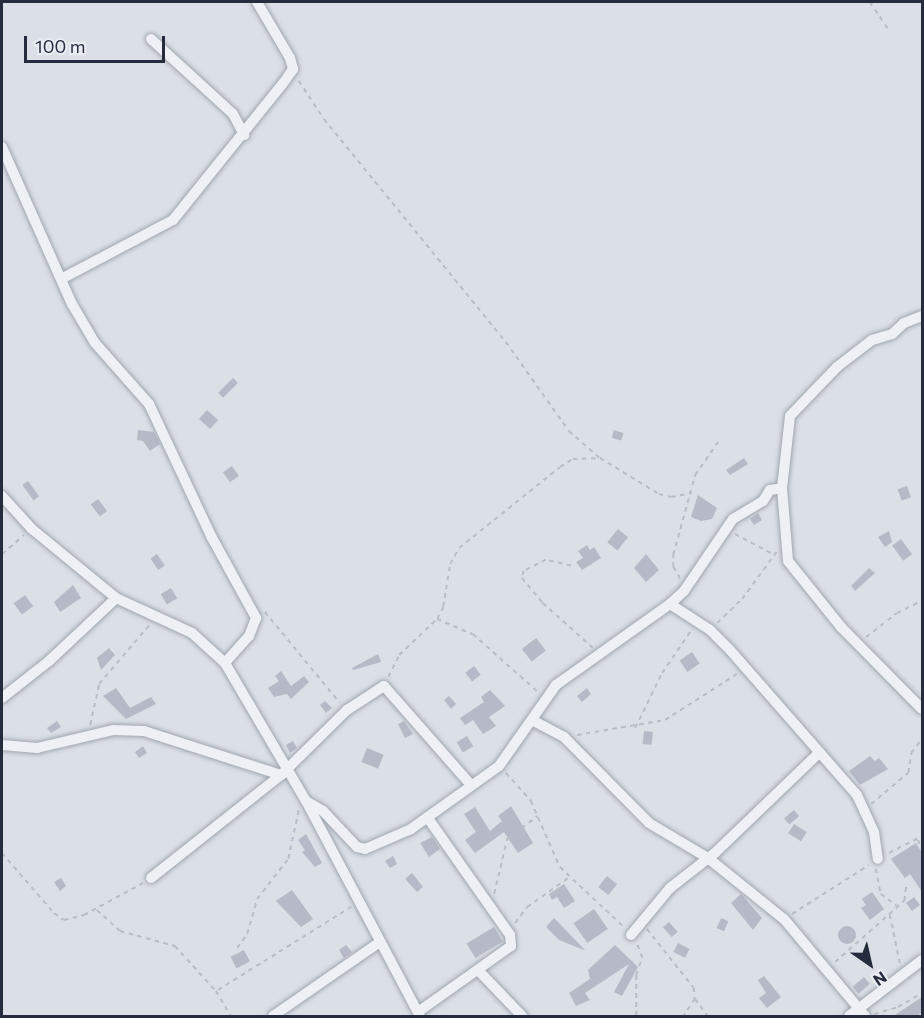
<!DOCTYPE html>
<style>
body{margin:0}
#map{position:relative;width:924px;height:1018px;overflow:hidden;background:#dbdfe6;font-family:Commissioner,sans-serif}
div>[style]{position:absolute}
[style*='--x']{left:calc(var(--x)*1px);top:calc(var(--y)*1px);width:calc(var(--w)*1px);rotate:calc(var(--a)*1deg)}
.building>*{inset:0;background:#b5bac6;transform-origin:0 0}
.round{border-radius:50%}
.path>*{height:1.5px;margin-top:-0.75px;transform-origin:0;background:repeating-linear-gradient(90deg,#b9bdc5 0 4.5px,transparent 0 9px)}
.roads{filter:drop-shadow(0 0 2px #a0a6b0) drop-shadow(0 0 2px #a0a6b0)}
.minor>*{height:10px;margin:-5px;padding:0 5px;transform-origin:5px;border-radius:5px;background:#eef0f5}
span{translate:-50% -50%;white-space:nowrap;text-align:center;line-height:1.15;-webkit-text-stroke:4.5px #eaeef4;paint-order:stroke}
.frame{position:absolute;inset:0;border:3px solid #242c3d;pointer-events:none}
.north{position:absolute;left:840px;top:934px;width:60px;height:60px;-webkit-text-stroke:4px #eaeef4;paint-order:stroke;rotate:146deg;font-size:16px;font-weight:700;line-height:24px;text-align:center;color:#242c3d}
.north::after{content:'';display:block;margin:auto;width:21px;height:27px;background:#242c3d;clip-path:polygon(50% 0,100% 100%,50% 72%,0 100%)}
.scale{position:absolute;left:24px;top:36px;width:141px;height:27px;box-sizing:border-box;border:3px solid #242c3d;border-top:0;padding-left:8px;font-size:18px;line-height:21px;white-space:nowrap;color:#242c3d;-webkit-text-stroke:4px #eaeef4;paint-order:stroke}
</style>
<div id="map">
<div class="building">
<i style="left:233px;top:378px;width:7px;height:21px;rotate:45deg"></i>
<i style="left:207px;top:410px;width:15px;height:12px;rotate:42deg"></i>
<i style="clip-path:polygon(138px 430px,154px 432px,160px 444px,150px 451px,143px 441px,137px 440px)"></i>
<i style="left:614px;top:430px;width:10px;height:8px;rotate:17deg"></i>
<i style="clip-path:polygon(744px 458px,748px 464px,730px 475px,726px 470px)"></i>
<i style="left:232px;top:466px;width:12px;height:11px;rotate:55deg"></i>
<i style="left:28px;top:481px;width:19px;height:7px;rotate:54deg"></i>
<i style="left:907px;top:486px;width:12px;height:10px;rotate:70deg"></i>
<i style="clip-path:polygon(698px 495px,717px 508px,712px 519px,701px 521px,691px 517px)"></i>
<i style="left:98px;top:499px;width:15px;height:9px;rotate:53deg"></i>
<i style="clip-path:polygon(758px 513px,762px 520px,754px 525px,750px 519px)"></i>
<i style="left:618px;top:529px;width:13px;height:17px;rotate:39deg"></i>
<i style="clip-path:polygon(889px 531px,892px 542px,885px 547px,878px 537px)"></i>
<i style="left:901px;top:539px;width:19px;height:11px;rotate:54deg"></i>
<i style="clip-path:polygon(587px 545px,590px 550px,594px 547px,601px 558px,582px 570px,576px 562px,583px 558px,578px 551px)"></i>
<i style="left:157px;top:554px;width:14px;height:8px;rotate:56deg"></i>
<i style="clip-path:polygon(646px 554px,659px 570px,646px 582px,634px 568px)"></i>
<i style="clip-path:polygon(869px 568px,875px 573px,855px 591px,851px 586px)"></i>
<i style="clip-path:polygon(73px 585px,81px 598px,60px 612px,54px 602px)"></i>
<i style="left:171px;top:588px;width:12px;height:12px;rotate:59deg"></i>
<i style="left:25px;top:595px;width:14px;height:14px;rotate:54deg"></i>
<i style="left:536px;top:638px;width:16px;height:18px;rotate:52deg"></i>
<i style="clip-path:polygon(109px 648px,115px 655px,101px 670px,97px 658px)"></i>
<i style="left:692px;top:652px;width:14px;height:15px;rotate:56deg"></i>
<i style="clip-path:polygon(378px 654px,381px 662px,353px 670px,352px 668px)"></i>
<i style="left:474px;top:666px;width:11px;height:11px;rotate:52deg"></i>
<i style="clip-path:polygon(281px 671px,291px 686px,304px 676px,309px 682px,291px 699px,287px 694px,274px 697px,268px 688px,279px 681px,275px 676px)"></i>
<i style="clip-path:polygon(116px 688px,130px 708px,151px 697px,156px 704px,126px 719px,103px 696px)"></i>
<i style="clip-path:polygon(587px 688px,591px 694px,582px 702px,577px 696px)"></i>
<i style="clip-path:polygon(490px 690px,505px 706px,489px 717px,496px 726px,483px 734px,473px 720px,465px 725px,460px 718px,484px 702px,481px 697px)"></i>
<i style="clip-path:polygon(449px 696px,456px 704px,451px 709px,444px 700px)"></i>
<i style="clip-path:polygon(325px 701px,332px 708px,326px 713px,320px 705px)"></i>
<i style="clip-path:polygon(57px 721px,61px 727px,51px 733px,47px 728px)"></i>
<i style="clip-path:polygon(404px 721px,413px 734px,405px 738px,398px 724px)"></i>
<i style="left:644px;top:731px;width:9px;height:13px;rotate:6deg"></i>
<i style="left:467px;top:736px;width:12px;height:12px;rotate:59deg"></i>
<i style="clip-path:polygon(293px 741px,297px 748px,290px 753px,286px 745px)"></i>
<i style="clip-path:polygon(143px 746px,147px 753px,139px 758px,135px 752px)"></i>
<i style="left:367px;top:748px;width:18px;height:15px;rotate:22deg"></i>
<i style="clip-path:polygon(870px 756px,875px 761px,879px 758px,888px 769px,860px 785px,849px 771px)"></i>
<i style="clip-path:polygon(511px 806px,533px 843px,518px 853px,504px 832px,475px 853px,465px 840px,476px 832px,464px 814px,475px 807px,490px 831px,502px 821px,498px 816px)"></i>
<i style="left:794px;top:810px;width:8px;height:13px;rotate:50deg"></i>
<i style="left:794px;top:824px;width:15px;height:11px;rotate:32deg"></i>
<i style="clip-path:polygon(306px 834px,322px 863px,315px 867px,302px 852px,305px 850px,298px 840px)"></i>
<i style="clip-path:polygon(432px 837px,440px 849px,429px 857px,420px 843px)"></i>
<i style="clip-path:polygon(916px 843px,922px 853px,922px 892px,910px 874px,905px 878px,891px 859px)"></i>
<i style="clip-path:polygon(393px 856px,397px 864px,390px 868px,385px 861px)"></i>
<i style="clip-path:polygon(412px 873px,423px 887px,417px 892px,405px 879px)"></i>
<i style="left:607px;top:876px;width:13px;height:14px;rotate:39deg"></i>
<i style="clip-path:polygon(61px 878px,66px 886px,60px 891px,54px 882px)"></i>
<i style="clip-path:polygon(564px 884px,575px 901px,564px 908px,557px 897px,552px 900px,549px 894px)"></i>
<i style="clip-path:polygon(292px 890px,313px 919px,301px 927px,276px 901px)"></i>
<i style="clip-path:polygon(872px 892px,884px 909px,870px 920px,861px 908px,866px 905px,862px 899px)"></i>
<i style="clip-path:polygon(741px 894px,762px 918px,753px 930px,731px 903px)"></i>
<i style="left:914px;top:897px;width:10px;height:10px;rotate:53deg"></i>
<i style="left:594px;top:909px;width:24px;height:25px;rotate:55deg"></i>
<i style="clip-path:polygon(554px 918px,585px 950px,584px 950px,559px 940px,546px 927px)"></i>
<i style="left:721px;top:918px;width:8px;height:11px;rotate:23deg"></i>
<i style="left:669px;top:922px;width:13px;height:8px;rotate:48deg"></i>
<i class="round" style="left:838px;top:926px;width:18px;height:18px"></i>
<i style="left:494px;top:927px;width:17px;height:32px;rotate:59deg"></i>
<i style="left:678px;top:943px;width:13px;height:10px;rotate:27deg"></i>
<i style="clip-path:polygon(346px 945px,352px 952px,344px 958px,339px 950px)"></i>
<i style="clip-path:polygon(615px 945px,638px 967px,622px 996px,614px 992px,629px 964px,585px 993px,590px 1000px,576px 1006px,569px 993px,590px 979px,588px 970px)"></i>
<i style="left:244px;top:950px;width:13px;height:15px;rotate:63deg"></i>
<i style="clip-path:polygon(764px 976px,781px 997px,767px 1008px,759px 998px,766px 993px,758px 980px)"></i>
<i style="left:864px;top:977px;width:9px;height:15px;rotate:49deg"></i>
<i style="clip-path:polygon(922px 997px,922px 1012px,916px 1017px,892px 1017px)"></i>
</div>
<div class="path">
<i style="--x:870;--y:2;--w:36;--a:56"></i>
<i style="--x:299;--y:81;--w:45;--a:56.7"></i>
<i style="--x:324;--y:119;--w:288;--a:50.8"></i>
<i style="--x:506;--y:342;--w:109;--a:54.7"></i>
<i style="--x:569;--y:431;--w:41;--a:41.1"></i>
<i style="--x:600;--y:458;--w:69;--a:31.4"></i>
<i style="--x:659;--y:494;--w:12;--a:14"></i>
<i style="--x:671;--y:497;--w:21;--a:-11"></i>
<i style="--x:735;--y:534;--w:43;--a:27.8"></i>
<i style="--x:2;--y:554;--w:29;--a:-41"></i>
<i style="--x:571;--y:566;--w:26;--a:-167"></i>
<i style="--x:546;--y:560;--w:25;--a:153"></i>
<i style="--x:524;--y:571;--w:7;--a:106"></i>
<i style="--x:522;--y:578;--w:33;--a:50"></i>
<i style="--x:543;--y:603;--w:67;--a:42"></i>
<i style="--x:680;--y:579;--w:14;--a:-120"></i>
<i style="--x:673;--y:567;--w:12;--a:-90"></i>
<i style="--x:673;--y:555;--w:83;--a:-74.6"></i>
<i style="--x:695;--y:475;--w:40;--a:-55.1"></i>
<i style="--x:265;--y:612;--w:118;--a:50.5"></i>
<i style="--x:437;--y:619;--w:39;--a:23"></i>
<i style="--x:473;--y:634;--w:87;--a:41.7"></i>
<i style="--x:717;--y:623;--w:35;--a:-44"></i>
<i style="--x:742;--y:599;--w:59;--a:-53.9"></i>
<i style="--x:866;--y:637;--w:39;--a:-38"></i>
<i style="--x:897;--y:613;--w:28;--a:-26"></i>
<i style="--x:388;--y:677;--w:25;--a:-63"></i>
<i style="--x:399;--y:655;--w:52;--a:-43.5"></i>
<i style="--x:437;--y:619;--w:13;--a:-63"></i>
<i style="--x:443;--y:607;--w:44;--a:-80.8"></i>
<i style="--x:450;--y:564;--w:18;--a:-61"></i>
<i style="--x:459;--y:548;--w:129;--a:-38.7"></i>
<i style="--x:560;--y:467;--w:15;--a:-32"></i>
<i style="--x:573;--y:459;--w:27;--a:-2"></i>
<i style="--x:90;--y:725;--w:42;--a:-77.6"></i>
<i style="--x:99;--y:684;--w:79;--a:-49.6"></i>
<i style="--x:635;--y:728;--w:61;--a:-63.9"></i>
<i style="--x:662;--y:673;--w:53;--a:-55.7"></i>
<i style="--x:577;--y:735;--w:89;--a:-9.7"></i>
<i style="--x:665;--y:720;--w:85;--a:-32.6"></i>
<i style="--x:506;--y:773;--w:38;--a:48"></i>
<i style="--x:531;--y:801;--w:72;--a:66.3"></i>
<i style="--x:560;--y:867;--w:89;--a:43.2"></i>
<i style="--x:871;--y:804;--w:48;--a:-40"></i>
<i style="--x:908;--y:773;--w:20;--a:-81"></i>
<i style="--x:911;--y:753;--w:18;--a:-52"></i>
<i style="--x:918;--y:840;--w:10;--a:66"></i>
<i style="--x:2;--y:853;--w:79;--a:49.1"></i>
<i style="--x:54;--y:913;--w:12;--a:35"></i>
<i style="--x:64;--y:920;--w:21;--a:-14"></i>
<i style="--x:84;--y:915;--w:67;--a:-28.5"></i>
<i style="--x:889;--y:853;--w:37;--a:-27"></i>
<i style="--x:876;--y:869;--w:25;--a:79"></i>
<i style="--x:881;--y:894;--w:20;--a:37"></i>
<i style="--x:494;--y:894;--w:57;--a:-76.7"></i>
<i style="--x:507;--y:839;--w:38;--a:-37"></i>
<i style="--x:97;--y:910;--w:31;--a:42"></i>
<i style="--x:120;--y:931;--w:57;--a:15.3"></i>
<i style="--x:175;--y:946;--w:61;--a:47.7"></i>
<i style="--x:216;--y:991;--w:29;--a:59"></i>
<i style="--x:792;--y:914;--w:91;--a:-32.5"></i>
<i style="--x:890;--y:915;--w:49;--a:78.2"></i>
<i style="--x:515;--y:923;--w:20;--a:-53"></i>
<i style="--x:527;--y:907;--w:50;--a:-35.3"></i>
<i style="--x:647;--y:929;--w:75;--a:51.5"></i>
<i style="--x:694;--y:988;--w:11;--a:85"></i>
<i style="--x:695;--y:999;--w:20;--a:123"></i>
<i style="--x:237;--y:948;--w:17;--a:-54"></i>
<i style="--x:247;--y:934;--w:36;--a:-74"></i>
<i style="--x:257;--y:899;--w:51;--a:-52.2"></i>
<i style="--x:288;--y:859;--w:52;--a:-77.8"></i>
<i style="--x:835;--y:962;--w:92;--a:-41.5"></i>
<i style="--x:904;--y:901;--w:15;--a:-82"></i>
<i style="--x:218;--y:990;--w:157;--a:-32"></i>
<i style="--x:695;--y:999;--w:21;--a:53"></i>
<i style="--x:874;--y:1014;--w:25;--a:-16"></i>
<i style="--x:898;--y:1007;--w:28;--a:-30"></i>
<i style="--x:636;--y:1016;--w:41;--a:-90"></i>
<i style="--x:636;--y:975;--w:18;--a:-71"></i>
<i style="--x:642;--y:958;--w:15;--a:-110"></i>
</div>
<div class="roads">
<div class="minor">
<i style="--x:151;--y:39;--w:111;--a:42.4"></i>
<i style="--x:233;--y:114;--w:24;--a:62"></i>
<i style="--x:2;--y:147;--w:172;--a:66"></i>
<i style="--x:72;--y:304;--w:45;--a:59.5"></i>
<i style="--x:95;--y:343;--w:81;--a:48.5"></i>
<i style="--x:149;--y:404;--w:146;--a:64.8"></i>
<i style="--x:211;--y:536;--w:94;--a:61.2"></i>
<i style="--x:256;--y:618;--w:19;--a:111"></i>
<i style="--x:249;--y:636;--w:36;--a:132"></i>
<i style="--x:63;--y:278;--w:124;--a:-27.8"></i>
<i style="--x:173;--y:220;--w:177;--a:-51.2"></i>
<i style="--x:284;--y:82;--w:16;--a:-55"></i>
<i style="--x:293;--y:69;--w:11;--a:-105"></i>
<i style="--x:290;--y:58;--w:65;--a:-120.5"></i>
<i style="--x:922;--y:316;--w:19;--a:159"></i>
<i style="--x:904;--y:323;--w:16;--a:137"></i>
<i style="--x:892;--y:334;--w:21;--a:163"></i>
<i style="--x:872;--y:340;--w:44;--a:142.4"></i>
<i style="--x:837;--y:367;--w:68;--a:133.8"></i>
<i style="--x:790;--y:416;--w:72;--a:96.3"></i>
<i style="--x:782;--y:488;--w:73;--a:85.3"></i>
<i style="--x:788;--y:561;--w:85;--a:51.2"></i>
<i style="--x:841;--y:627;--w:115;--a:45.4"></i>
<i style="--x:2;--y:496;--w:45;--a:47.7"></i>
<i style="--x:32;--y:529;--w:109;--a:39.4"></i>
<i style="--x:116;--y:598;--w:84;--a:24.7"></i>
<i style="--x:192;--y:633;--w:45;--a:42.3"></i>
<i style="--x:225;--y:663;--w:160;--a:59.6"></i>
<i style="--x:306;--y:801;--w:243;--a:62.1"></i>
<i style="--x:670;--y:604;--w:48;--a:33"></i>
<i style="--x:710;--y:630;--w:28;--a:45"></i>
<i style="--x:730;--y:650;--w:193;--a:48.8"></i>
<i style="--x:857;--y:795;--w:41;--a:65.3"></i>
<i style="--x:874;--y:832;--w:27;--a:82"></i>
<i style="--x:2;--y:698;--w:60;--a:-38.2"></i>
<i style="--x:49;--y:661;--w:92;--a:-43.2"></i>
<i style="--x:532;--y:720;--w:36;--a:28"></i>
<i style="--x:564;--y:737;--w:121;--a:45.3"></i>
<i style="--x:649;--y:823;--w:69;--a:30.7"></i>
<i style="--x:708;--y:858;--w:97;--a:38.8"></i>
<i style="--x:784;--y:919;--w:126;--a:50.1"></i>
<i style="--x:2;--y:745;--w:35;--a:5"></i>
<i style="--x:37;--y:748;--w:78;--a:-13.3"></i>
<i style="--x:113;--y:730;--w:31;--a:2"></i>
<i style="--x:144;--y:731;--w:144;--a:17.8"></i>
<i style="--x:306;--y:801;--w:20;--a:30"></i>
<i style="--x:323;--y:811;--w:50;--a:46.6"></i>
<i style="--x:357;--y:847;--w:8;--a:14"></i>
<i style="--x:365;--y:849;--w:50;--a:-23.5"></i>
<i style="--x:411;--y:829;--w:108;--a:-35.6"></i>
<i style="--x:499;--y:766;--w:99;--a:-54.9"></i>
<i style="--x:556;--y:685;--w:140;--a:-35.4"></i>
<i style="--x:670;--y:604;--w:19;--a:-43"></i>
<i style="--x:684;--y:591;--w:87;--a:-55.8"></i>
<i style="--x:733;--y:519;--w:35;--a:-31"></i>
<i style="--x:763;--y:501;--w:13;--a:-58"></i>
<i style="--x:770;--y:490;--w:12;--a:-9"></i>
<i style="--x:151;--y:878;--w:166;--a:-38.4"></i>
<i style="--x:281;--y:775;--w:93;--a:-44.6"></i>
<i style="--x:347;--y:710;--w:44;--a:-33"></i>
<i style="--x:384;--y:686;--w:130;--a:48.7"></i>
<i style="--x:631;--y:935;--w:61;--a:-50.3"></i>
<i style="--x:670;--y:888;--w:58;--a:-38"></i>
<i style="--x:716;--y:852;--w:143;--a:-43.9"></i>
<i style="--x:478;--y:970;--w:64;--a:46.3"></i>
<i style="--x:418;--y:1012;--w:114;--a:-35.4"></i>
<i style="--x:511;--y:946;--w:11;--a:-95"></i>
<i style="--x:510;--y:935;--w:144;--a:-125.1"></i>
<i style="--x:273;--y:1016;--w:130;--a:-34.7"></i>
<i style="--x:849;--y:1016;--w:92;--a:-37.5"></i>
</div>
</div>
<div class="frame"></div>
<div class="north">N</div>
<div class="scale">100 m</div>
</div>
